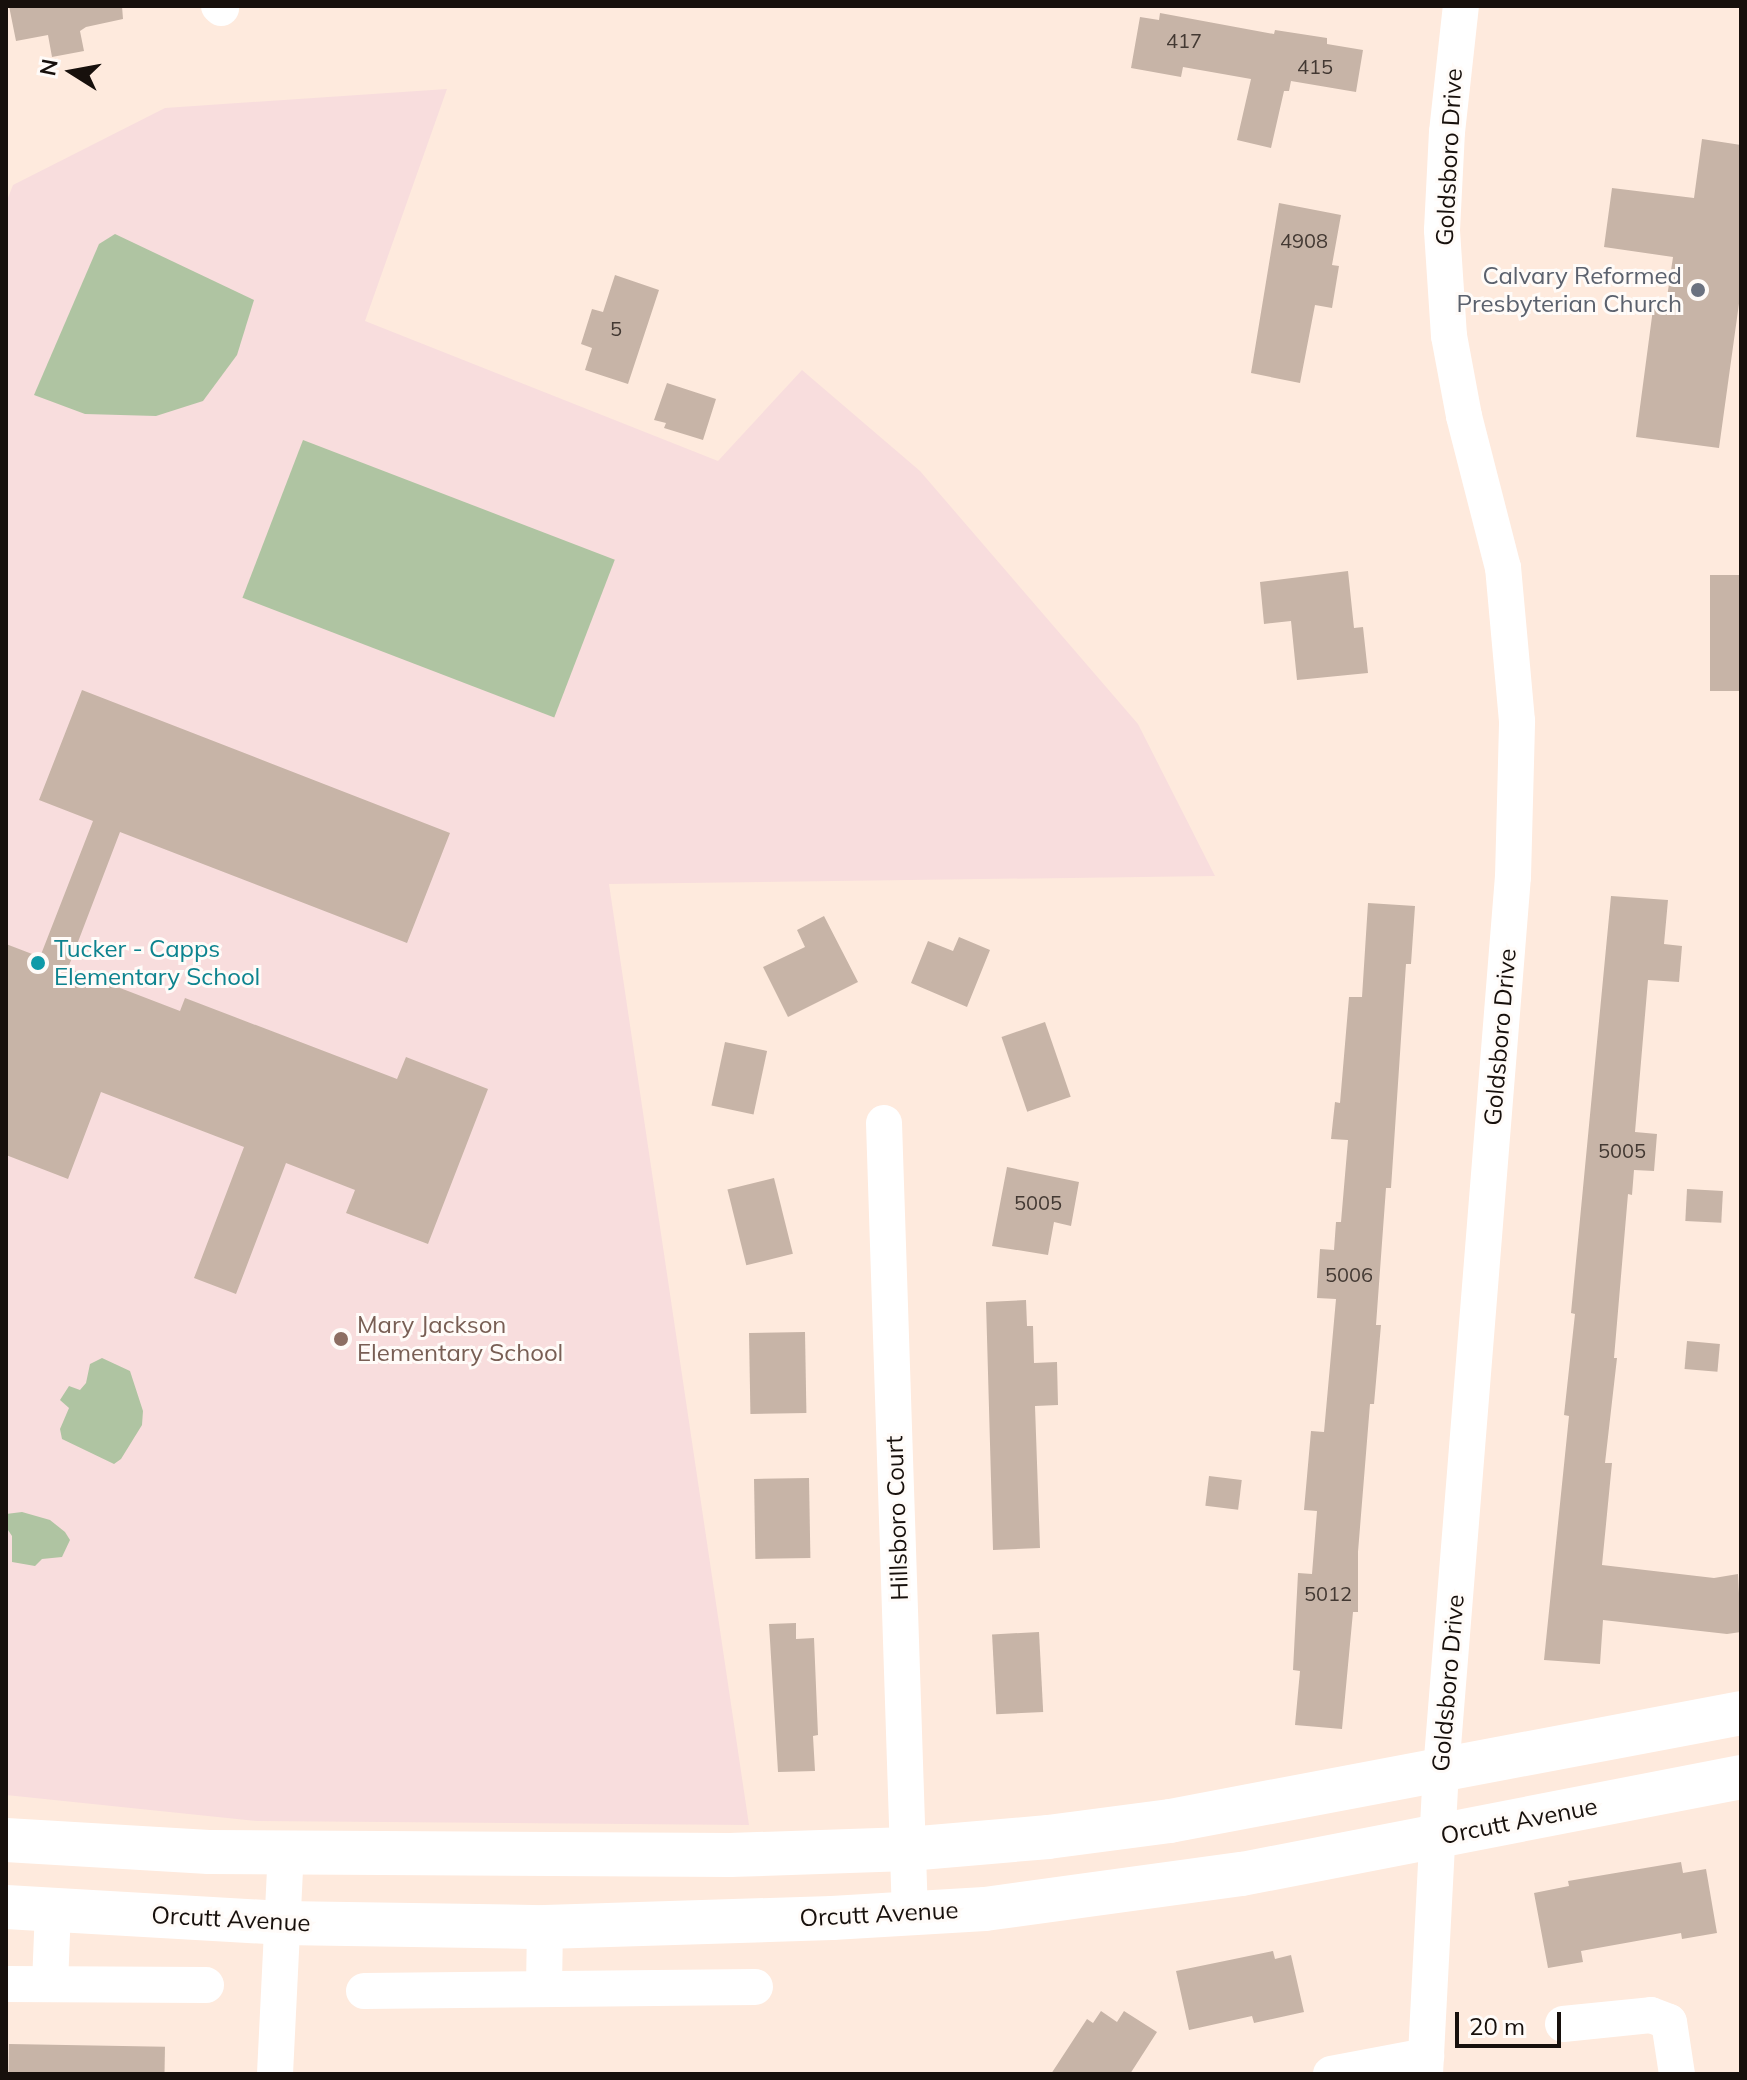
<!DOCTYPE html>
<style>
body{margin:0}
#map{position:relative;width:1747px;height:2080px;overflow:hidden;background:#feeadd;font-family:Mulish,sans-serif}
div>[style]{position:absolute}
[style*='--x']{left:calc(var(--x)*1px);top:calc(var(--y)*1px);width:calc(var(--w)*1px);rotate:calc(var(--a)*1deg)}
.education>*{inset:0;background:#f8dddd}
.green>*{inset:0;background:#afc4a2;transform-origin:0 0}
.building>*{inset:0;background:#c7b4a7;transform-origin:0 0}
.minor>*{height:36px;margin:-18px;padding:0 18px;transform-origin:18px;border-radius:18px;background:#fff}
.secondary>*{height:44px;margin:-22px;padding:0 22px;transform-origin:22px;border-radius:22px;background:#fff}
.dots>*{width:22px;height:22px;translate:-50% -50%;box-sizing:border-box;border:4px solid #fffbf8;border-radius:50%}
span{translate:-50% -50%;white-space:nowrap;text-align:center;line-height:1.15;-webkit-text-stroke:6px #fffbf8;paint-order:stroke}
.number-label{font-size:20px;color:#433933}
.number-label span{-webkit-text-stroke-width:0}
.street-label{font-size:24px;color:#17100c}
.worship-label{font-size:24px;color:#5b616d}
.right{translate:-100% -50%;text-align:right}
.culture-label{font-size:24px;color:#0d838f}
.left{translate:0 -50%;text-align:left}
.education-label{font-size:24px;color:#785e54}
.frame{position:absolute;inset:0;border:8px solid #17100c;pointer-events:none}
.north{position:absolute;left:32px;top:32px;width:80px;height:80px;-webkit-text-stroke:6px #fffbf8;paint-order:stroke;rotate:281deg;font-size:22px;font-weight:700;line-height:32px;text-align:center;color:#17100c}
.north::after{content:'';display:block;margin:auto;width:28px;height:36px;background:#17100c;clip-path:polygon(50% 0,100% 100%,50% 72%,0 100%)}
.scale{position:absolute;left:1455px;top:2012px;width:106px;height:36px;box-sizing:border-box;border:4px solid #17100c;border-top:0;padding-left:10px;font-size:24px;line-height:28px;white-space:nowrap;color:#17100c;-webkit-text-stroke:6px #fffbf8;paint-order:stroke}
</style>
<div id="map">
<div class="education">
<i style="clip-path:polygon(447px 89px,365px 321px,718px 461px,802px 370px,920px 471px,1138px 724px,1215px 876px,609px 884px,749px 1825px,257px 1821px,6px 1795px,6px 203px,13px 185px,165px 108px)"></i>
</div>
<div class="green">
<i style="clip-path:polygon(115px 234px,254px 300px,237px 355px,203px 401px,156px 416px,85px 414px,34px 395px,99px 244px)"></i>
<i style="left:303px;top:440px;width:334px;height:169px;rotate:21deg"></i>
<i style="clip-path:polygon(102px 1358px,130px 1371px,143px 1411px,142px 1425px,121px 1459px,114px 1464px,62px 1439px,60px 1429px,69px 1408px,60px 1400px,69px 1386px,80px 1390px,86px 1383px,90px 1364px)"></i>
<i style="clip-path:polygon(22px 1512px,50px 1520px,65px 1532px,70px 1540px,62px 1557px,42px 1559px,35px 1566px,12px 1562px,12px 1536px,6px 1527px,6px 1514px)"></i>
</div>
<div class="building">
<i style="clip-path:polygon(9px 6px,122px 6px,123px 19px,86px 27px,80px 31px,84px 51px,52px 57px,48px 35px,16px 41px)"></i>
<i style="clip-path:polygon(1160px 13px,1274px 34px,1275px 30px,1327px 38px,1327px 44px,1363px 50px,1356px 92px,1291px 81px,1289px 91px,1284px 91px,1271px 148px,1237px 140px,1251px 79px,1183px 67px,1181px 77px,1131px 68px,1140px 17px,1159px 20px)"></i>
<i style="clip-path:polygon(1702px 139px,1741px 145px,1741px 289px,1719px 448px,1636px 437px,1653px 309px,1665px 311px,1673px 257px,1604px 247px,1612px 188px,1694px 198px)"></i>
<i style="clip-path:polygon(1279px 203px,1341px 215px,1332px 265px,1339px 266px,1332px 308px,1315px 305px,1300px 383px,1251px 373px)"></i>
<i style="clip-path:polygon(615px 275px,659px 290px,628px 384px,585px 370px,592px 348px,581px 344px,592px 309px,603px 312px)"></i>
<i style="clip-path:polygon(667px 383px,716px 399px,703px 440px,664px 428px,666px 423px,654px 420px)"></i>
<i style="clip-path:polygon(1348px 571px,1354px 628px,1363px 627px,1368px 673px,1297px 680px,1291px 621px,1264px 624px,1260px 582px)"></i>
<i style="left:1710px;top:575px;width:31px;height:116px"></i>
<i style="clip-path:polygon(82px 690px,450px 833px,407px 943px,120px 832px,68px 968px,180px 1011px,185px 998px,397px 1079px,406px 1057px,488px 1089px,428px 1244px,346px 1213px,355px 1190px,286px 1163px,236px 1294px,194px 1278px,244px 1147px,101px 1092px,68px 1179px,6px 1155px,6px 944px,40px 957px,93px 821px,39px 800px)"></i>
<i style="clip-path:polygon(1611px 896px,1668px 900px,1664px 944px,1682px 946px,1679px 982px,1648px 980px,1635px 1132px,1657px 1134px,1654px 1171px,1634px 1170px,1632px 1195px,1628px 1194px,1614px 1358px,1617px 1358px,1605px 1463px,1612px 1463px,1602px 1565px,1714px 1578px,1738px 1574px,1741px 1632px,1727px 1634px,1603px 1620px,1600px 1664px,1544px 1660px,1569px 1416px,1564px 1415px,1575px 1314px,1571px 1313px)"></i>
<i style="clip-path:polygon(1368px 903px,1415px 906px,1411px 964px,1406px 964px,1391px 1188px,1386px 1188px,1376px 1325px,1381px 1325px,1374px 1404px,1370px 1404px,1358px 1552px,1358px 1612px,1353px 1612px,1342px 1729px,1295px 1725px,1300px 1671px,1293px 1670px,1298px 1573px,1312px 1574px,1317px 1511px,1304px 1510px,1311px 1431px,1324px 1432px,1336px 1299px,1317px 1298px,1320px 1249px,1334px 1250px,1336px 1222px,1341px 1222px,1348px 1140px,1331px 1139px,1335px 1102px,1340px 1103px,1349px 997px,1362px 997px)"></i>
<i style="clip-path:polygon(824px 916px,858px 982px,788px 1017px,763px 967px,805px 947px,797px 930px)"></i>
<i style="clip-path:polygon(959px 937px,990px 950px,967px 1007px,911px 983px,928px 941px,953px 951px)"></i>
<i style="left:1045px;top:1022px;width:79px;height:46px;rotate:71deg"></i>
<i style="left:725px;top:1042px;width:43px;height:65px;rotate:12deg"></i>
<i style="clip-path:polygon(1007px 1167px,1079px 1182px,1071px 1226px,1054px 1222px,1048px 1255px,992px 1246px)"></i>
<i style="left:774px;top:1178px;width:78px;height:48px;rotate:76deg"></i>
<i style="left:1687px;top:1189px;width:36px;height:32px;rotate:3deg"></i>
<i style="clip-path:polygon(1026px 1300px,1027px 1326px,1033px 1326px,1034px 1363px,1057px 1362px,1058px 1405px,1035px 1406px,1040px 1548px,993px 1550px,986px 1302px)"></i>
<i style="left:805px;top:1332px;width:81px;height:56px;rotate:89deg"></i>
<i style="left:1687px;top:1341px;width:33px;height:28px;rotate:5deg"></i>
<i style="left:1209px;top:1476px;width:33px;height:30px;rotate:7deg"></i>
<i style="left:809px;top:1478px;width:80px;height:55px;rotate:89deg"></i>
<i style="clip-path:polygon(796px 1623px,796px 1639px,814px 1638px,818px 1735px,813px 1736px,815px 1771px,778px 1772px,769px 1624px)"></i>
<i style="left:1039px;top:1632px;width:80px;height:47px;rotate:87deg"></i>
<i style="clip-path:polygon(1681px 1862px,1683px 1873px,1706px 1869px,1717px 1933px,1682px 1939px,1681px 1933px,1581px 1951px,1583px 1962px,1548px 1968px,1534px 1893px,1569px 1886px,1568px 1881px)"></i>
<i style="clip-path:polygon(1273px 1951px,1275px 1959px,1291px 1955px,1304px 2012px,1254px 2023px,1252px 2016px,1189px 2030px,1176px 1971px)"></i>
<i style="clip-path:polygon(1101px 2011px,1117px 2022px,1124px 2011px,1157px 2032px,1130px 2074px,1051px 2074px,1087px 2019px,1093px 2023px)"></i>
<i style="left:9px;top:2044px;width:156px;height:30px;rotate:1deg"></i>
</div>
<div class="minor">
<i style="--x:219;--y:6;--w:3;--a:45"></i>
<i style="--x:884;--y:1123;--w:791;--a:88.12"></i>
<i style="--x:6;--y:1984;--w:200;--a:0.3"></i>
<i style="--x:50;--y:1984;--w:74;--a:-87.7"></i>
<i style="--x:544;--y:1989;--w:62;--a:-89.1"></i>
<i style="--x:364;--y:1991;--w:391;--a:-0.6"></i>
<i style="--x:1563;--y:2024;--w:88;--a:-5.8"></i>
<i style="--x:1651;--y:2015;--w:19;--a:21"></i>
<i style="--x:1669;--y:2022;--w:53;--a:81.3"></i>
<i style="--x:275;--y:2074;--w:222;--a:-87.2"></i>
<i style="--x:1331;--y:2074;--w:97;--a:-10.7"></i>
<i style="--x:1425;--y:2074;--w:303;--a:-87"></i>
<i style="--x:1441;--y:1771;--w:897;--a:-85.4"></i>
<i style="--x:1513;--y:877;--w:156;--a:-88.5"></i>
<i style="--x:1517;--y:721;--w:154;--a:-95.2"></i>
<i style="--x:1503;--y:568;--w:157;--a:-104.4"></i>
<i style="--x:1464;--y:416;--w:81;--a:-100.6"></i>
<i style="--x:1449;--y:336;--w:106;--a:-93.8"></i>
<i style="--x:1442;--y:230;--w:98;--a:-87.1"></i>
<i style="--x:1447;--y:132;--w:127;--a:-83.7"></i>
</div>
<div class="secondary">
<i style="--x:6;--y:1840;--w:203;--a:3.4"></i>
<i style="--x:209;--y:1852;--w:521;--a:0.33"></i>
<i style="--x:730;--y:1855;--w:178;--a:-1.9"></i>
<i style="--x:908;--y:1849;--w:141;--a:-4.9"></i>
<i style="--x:1048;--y:1837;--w:123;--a:-7.5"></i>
<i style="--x:1170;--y:1821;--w:581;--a:-10.71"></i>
<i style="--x:6;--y:1907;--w:276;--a:3.3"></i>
<i style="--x:282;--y:1923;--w:263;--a:0.9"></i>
<i style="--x:545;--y:1927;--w:287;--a:-1.8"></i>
<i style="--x:832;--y:1918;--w:153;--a:-3.4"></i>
<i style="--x:985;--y:1909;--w:259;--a:-7.8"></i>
<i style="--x:1242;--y:1874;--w:508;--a:-11"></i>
</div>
<div class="dots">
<i style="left:1698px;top:290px;background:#6b7280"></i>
<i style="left:38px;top:963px;background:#0f9aa8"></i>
<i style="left:341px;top:1339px;background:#8d6e63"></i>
</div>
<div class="number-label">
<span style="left:1184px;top:40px">417</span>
<span style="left:1315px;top:66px">415</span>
<span style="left:1304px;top:240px">4908</span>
<span style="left:616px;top:328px">5</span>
<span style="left:1622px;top:1150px">5005</span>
<span style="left:1038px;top:1202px">5005</span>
<span style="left:1349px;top:1274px">5006</span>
<span style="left:1328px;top:1593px">5012</span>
</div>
<div class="street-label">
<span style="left:1449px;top:157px;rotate:-87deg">Goldsboro Drive</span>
<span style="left:1500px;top:1037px;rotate:-85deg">Goldsboro Drive</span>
<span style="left:897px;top:1518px;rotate:-92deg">Hillsboro Court</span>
<span style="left:1448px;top:1683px;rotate:-85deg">Goldsboro Drive</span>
<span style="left:1519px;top:1821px;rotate:-11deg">Orcutt Avenue</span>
<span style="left:879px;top:1914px;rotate:-3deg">Orcutt Avenue</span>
<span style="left:231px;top:1919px;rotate:3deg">Orcutt Avenue</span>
</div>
<div class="worship-label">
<span class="right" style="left:1682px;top:290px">Calvary Reformed<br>Presbyterian Church</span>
</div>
<div class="culture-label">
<span class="left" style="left:54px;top:963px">Tucker - Capps<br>Elementary School</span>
</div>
<div class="education-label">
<span class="left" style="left:357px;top:1339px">Mary Jackson<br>Elementary School</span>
</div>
<div class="frame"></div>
<div class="north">N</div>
<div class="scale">20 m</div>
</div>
